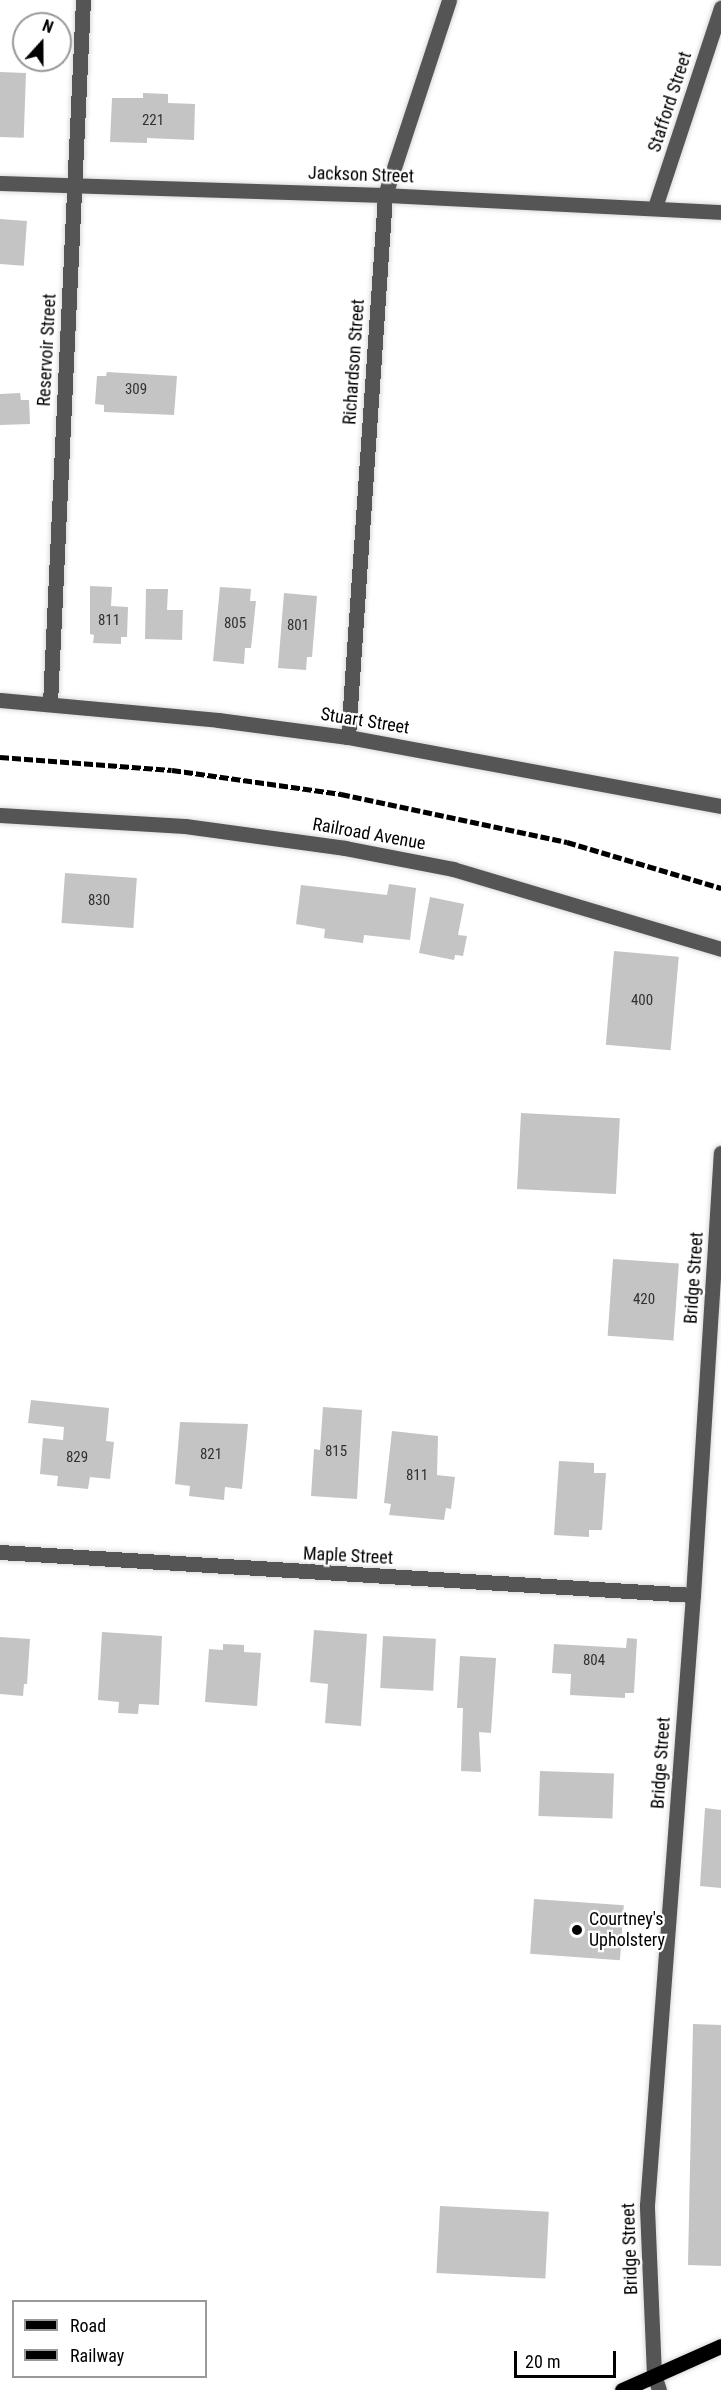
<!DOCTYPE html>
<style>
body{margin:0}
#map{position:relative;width:721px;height:2390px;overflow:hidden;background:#fff;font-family:"Roboto Condensed",sans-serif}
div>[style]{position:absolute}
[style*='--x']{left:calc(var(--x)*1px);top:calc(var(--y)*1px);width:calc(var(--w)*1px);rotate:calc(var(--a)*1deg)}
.building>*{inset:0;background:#c4c4c4;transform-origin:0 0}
.roads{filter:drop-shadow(0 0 2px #dbdbdb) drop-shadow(0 0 2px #dbdbdb)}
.minor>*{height:15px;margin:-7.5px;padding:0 7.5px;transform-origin:7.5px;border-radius:7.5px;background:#555}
.major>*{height:15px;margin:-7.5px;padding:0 7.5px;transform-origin:7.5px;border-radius:7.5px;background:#000}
.rail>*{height:4.5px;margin-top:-2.25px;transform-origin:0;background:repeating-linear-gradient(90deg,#000 0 9px,transparent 0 12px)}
.dots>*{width:16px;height:16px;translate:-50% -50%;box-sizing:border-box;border:3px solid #fff;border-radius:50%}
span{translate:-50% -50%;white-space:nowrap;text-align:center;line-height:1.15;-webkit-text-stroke:4.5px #fff;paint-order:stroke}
.number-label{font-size:15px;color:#313131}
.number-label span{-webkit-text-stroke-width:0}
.street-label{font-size:18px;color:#000}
.poi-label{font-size:18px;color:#000}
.left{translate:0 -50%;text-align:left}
.legend{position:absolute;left:12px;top:2300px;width:195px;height:78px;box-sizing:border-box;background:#fff;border:2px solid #999;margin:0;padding:8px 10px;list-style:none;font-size:18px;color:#000}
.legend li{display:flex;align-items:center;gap:12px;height:30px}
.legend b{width:30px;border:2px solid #999}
.north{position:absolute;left:12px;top:12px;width:60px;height:60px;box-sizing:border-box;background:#fff;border:2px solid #999;border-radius:50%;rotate:21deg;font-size:16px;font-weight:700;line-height:24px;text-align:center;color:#000}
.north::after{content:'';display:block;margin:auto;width:21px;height:27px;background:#000;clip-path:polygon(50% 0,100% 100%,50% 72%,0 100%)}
.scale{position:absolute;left:514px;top:2351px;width:102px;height:27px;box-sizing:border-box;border:3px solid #000;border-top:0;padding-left:8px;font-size:18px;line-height:21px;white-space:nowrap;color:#000;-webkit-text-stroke:4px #fff;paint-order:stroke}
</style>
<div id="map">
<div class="building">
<i style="left:0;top:72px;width:26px;height:65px;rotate:2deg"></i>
<i style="clip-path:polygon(143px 93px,168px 94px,168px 103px,195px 104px,194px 140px,147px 138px,147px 143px,110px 142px,112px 98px,143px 98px)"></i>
<i style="left:0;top:219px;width:27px;height:45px;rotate:4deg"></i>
<i style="clip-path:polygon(107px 372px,177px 376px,174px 415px,104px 412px,104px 405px,95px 404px,97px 376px,106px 376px)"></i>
<i style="clip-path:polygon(20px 393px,21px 400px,29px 400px,30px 424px,0 425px,0 394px)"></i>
<i style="clip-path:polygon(90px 586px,112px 587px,111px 606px,128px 607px,127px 637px,121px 637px,121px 644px,93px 643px,94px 635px,90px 634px)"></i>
<i style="clip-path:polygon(220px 587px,251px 589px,250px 601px,256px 601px,251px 648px,245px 648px,244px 664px,213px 661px)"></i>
<i style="clip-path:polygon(146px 589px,168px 589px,167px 610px,183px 610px,182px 640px,145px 639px)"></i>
<i style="clip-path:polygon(284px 593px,317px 596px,312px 657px,307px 657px,306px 670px,278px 668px)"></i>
<i style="left:65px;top:873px;width:72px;height:50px;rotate:4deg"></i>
<i style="clip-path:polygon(389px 884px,416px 888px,410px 940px,364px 935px,363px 943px,324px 938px,325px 929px,296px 924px,301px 885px,387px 895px)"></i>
<i style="clip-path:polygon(430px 897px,464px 904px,458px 935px,467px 936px,463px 956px,455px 955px,454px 960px,419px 953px)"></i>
<i style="left:614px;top:951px;width:65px;height:94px;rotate:5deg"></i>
<i style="left:521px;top:1113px;width:99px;height:76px;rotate:3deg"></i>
<i style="left:613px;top:1259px;width:66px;height:77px;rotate:4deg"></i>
<i style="clip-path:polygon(31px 1400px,109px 1408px,106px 1441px,114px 1442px,110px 1479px,90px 1477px,88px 1489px,57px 1486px,58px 1476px,40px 1474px,43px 1438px,63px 1440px,64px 1427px,28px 1423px)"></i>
<i style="clip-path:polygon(323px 1407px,362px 1410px,357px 1499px,311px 1496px,314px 1449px,320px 1450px)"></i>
<i style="clip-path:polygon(180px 1422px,248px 1424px,242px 1489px,225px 1487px,224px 1500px,189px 1496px,190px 1486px,175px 1484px)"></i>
<i style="clip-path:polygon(392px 1431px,438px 1436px,437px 1475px,455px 1477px,451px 1509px,446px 1508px,444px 1520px,389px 1515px,391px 1504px,384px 1503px)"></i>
<i style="clip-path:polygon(559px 1461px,594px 1463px,594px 1473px,606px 1473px,602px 1530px,589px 1530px,589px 1537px,554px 1535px)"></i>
<i style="clip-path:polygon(314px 1630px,367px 1634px,361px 1726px,325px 1723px,328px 1684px,310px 1682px)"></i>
<i style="clip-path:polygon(102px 1632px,162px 1636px,159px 1705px,139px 1704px,138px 1714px,118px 1713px,119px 1702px,98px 1700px)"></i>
<i style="left:383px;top:1636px;width:53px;height:52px;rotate:3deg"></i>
<i style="clip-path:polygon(0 1637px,30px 1639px,27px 1684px,24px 1684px,23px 1696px,0 1694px)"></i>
<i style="clip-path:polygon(627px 1638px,637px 1639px,634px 1693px,625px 1693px,625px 1698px,570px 1695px,571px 1674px,552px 1673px,554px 1644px,626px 1648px)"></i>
<i style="clip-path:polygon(223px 1644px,244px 1645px,244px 1652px,261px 1653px,257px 1706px,205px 1702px,209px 1649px,223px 1650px)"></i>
<i style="clip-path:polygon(460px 1656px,496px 1658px,491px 1733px,479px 1732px,481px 1772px,461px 1771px,463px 1708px,457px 1708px)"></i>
<i style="left:540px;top:1771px;width:74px;height:45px;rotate:2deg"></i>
<i style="clip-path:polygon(705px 1808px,721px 1810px,721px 1888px,700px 1886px)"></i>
<i style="left:534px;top:1899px;width:90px;height:55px;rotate:4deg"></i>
<i style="clip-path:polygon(693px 2024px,721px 2025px,721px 2266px,688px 2265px)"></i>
<i style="left:440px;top:2206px;width:109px;height:67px;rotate:3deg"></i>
</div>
<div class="roads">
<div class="minor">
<i style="--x:0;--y:183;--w:385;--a:1.8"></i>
<i style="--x:385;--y:195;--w:336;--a:2.9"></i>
<i style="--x:655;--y:207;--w:210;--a:-71.7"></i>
<i style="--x:0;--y:700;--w:219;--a:5.2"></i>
<i style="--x:218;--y:720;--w:131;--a:7.5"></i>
<i style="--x:348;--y:737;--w:379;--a:10.5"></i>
<i style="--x:50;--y:703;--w:704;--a:-87.31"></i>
<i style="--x:348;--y:737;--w:543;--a:-86.09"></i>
<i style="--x:385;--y:195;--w:205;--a:-71.8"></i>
<i style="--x:0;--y:815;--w:185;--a:3.4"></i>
<i style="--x:185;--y:826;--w:162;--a:7.8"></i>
<i style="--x:345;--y:848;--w:110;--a:11"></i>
<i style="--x:453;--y:869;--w:280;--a:16.6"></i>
<i style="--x:0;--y:1552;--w:694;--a:3.55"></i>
<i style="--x:659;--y:2390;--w:16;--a:-108"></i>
<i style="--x:654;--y:2375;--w:170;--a:-92.4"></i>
<i style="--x:647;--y:2205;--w:612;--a:-85.69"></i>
<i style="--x:693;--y:1595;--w:443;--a:-86.4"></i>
</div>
<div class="major">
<i style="--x:622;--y:2390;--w:108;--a:-24"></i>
</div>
</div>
<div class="rail">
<i style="--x:0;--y:757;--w:172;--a:4.3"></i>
<i style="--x:172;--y:770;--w:171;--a:8.1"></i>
<i style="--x:341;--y:794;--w:231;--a:12"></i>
<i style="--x:567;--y:842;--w:161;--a:16.6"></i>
</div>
<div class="dots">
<i style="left:577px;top:1930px;background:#000"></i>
</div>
<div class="number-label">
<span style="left:153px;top:121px">221</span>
<span style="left:136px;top:390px">309</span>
<span style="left:109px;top:621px">811</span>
<span style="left:235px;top:624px">805</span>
<span style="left:298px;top:626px">801</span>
<span style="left:99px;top:901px">830</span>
<span style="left:642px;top:1001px">400</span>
<span style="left:644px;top:1300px">420</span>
<span style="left:336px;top:1452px">815</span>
<span style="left:211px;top:1455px">821</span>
<span style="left:77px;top:1458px">829</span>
<span style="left:417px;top:1476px">811</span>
<span style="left:594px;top:1661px">804</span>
</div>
<div class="street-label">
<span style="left:670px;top:102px;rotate:-72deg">Stafford Street</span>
<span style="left:361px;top:175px;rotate:2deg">Jackson Street</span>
<span style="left:47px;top:350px;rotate:-87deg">Reservoir Street</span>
<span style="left:354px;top:362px;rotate:-86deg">Richardson Street</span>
<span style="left:365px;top:721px;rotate:9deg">Stuart Street</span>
<span style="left:369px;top:834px;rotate:10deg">Railroad Avenue</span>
<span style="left:694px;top:1278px;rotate:-86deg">Bridge Street</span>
<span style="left:348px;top:1556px;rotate:3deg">Maple Street</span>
<span style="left:661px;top:1763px;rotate:-86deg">Bridge Street</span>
<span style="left:630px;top:2249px;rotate:-92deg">Bridge Street</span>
</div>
<div class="poi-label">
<span class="left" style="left:589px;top:1930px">Courtney's<br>Upholstery</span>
</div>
<ul class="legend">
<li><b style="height:8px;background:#000"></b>Road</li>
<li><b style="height:8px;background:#000"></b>Railway</li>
</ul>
<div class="north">N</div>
<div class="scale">20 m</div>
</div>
